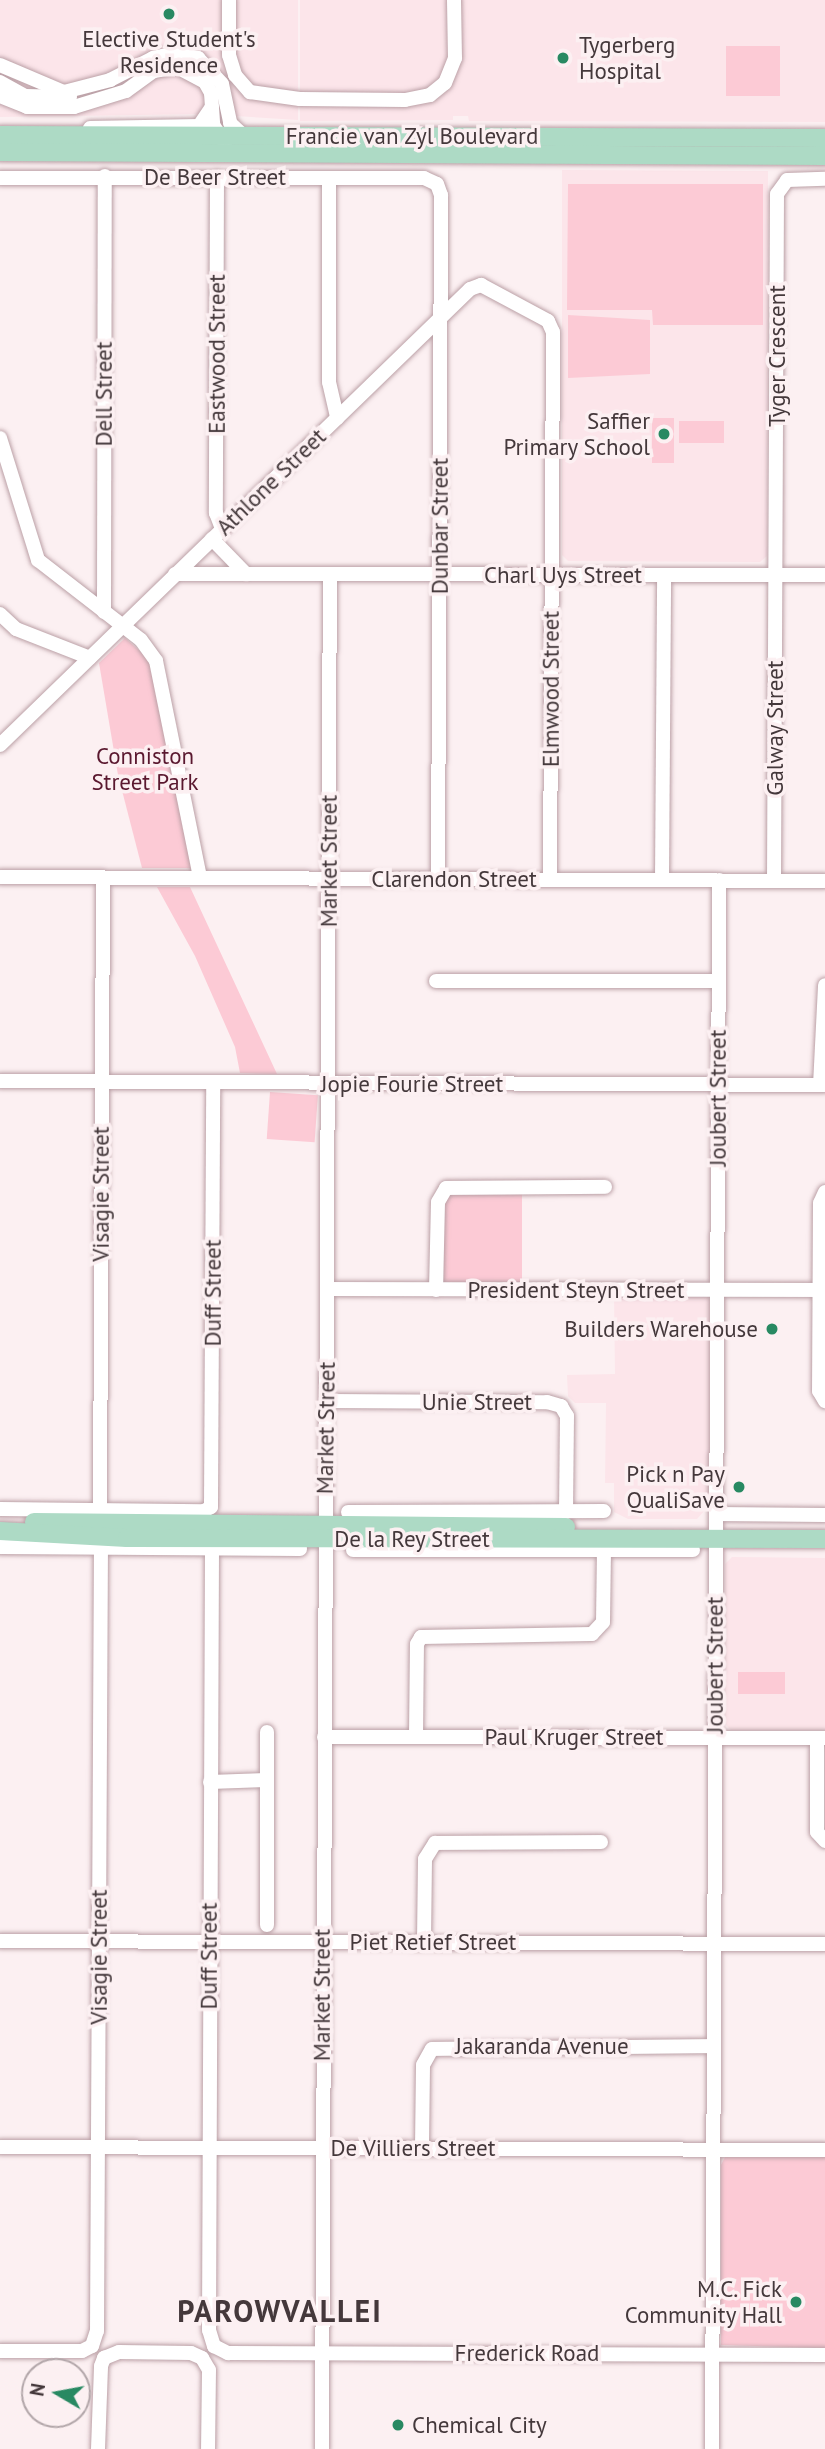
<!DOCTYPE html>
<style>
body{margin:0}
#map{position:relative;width:825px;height:2449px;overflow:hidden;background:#fcf0f2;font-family:"PT Sans",sans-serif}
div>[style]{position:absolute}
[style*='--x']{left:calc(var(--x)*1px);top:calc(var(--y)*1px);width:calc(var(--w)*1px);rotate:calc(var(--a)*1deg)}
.built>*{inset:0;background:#fce5ea}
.green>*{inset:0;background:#fccad5;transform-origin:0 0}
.roads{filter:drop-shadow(0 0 2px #bba0a6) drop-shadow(0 0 2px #bba0a6)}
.minor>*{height:14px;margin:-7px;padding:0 7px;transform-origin:7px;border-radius:7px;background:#fff}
.major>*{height:18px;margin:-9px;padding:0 9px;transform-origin:9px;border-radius:9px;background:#addac5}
.dots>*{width:19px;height:19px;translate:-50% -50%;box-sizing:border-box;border:4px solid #fcf0f2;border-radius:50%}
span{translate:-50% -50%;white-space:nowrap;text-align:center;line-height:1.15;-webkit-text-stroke:7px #fcf0f2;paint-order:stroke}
.poi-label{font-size:23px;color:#44383b}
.left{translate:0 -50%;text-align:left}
.right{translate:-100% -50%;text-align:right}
.street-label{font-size:23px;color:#44383b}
.park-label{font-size:23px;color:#5a182f}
.district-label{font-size:30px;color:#44383b;font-weight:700;letter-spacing:2px}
.north{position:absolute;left:21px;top:2358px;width:70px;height:70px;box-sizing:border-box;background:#fcf0f2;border:2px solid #b2a6a9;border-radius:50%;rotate:280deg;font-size:19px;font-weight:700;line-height:28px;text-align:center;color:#44383b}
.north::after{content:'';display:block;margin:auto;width:24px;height:32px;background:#288962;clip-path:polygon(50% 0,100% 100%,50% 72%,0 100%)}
</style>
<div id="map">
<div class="built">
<i style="clip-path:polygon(0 0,298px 0,298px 120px,203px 114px,0 117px)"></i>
<i style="clip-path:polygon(300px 0,825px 0,825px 122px,469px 121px,468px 116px,453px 116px,453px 120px,300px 121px)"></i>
<i style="clip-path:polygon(562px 170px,768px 171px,767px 556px,760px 562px,568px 561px,562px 555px)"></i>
<i style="clip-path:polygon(614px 1295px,706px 1295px,712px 1303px,711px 1503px,697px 1519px,628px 1519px,614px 1512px,614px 1483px,605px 1483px,606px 1403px,575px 1403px,568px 1396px,567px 1375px,615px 1374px)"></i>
<i style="clip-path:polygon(732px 1557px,825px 1558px,825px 1730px,731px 1730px,725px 1724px,725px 1564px)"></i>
</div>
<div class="green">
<i style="left:726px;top:46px;width:54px;height:50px"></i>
<i style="clip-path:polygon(568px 184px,763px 184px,763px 325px,653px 325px,652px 310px,567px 310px)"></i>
<i style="clip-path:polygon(568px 315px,650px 320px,650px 374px,568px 378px)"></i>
<i style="left:652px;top:418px;width:22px;height:45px"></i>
<i style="left:679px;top:421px;width:45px;height:22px"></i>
<i style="clip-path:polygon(125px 638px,150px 660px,194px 868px,142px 868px,118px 775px,99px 663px)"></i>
<i style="clip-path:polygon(157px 887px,190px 887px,277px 1074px,240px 1073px,235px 1047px,195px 956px)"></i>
<i style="left:270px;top:1092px;width:48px;height:47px;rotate:4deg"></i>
<i style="clip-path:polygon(522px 1192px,522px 1283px,444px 1282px,442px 1204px,448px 1193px)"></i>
<i style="left:738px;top:1672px;width:47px;height:22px"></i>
<i style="clip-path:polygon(726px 2155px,825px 2156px,825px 2348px,721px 2345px,721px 2165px)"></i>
</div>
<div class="roads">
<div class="minor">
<i style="--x:229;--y:0;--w:55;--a:90"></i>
<i style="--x:229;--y:55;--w:21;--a:73"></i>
<i style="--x:235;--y:75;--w:23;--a:49"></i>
<i style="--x:250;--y:92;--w:50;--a:8"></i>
<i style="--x:300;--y:99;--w:105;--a:0.5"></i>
<i style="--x:405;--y:100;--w:25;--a:-11"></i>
<i style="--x:430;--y:95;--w:19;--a:-39"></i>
<i style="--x:445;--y:83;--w:27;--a:-68"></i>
<i style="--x:455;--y:58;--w:58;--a:-91"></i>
<i style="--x:0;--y:65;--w:69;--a:22.9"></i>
<i style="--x:64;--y:92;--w:48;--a:-14.6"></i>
<i style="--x:110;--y:80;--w:48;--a:-27.1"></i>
<i style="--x:153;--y:58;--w:23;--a:-13"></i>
<i style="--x:175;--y:53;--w:24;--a:12"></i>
<i style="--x:198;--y:58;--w:35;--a:47"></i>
<i style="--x:222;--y:84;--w:40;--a:78"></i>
<i style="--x:230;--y:123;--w:19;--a:43"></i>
<i style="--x:0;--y:82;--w:29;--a:29"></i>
<i style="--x:25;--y:96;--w:45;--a:1.3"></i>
<i style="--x:0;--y:96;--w:29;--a:22"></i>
<i style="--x:27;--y:107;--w:47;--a:0"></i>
<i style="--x:74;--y:107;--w:54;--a:-17.1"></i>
<i style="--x:126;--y:91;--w:34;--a:-36"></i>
<i style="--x:154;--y:71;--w:23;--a:-10"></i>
<i style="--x:177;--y:67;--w:32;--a:28"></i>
<i style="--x:205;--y:82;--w:13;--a:61"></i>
<i style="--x:211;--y:93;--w:32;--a:86"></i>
<i style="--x:213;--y:125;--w:22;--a:56"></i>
<i style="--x:90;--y:128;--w:109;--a:-1.1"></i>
<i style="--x:199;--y:126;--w:23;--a:-56"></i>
<i style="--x:217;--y:177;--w:336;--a:90.2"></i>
<i style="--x:216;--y:513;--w:17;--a:69"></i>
<i style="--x:0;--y:178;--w:424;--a:0"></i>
<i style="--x:424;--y:178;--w:14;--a:25"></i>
<i style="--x:437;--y:184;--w:12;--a:70"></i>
<i style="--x:441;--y:195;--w:684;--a:90.25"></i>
<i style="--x:329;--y:178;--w:204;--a:90"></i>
<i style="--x:329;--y:382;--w:37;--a:77"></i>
<i style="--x:0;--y:438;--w:128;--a:72.7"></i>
<i style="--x:38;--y:560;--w:130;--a:37.8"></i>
<i style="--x:141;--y:640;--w:26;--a:54"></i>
<i style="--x:156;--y:661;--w:221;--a:78.5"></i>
<i style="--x:212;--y:539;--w:49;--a:45.8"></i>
<i style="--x:175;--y:574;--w:650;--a:0.09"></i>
<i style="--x:104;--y:612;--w:436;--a:-89.9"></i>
<i style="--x:0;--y:614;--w:22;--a:43"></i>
<i style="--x:16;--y:629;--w:79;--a:21.4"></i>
<i style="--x:0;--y:745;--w:655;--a:-44.13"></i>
<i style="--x:470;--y:289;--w:12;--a:-20"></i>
<i style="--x:481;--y:285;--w:76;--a:28.2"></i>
<i style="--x:548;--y:321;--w:12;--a:66"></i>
<i style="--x:553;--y:332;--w:547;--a:90.31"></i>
<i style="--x:0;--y:877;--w:825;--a:0.28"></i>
<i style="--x:662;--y:880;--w:305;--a:-89.6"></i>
<i style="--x:774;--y:880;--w:686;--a:-89.75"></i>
<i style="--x:777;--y:194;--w:17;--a:-54"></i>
<i style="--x:787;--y:180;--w:38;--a:-2"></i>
<i style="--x:436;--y:981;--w:282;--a:0"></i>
<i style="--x:0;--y:1081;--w:825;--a:0.28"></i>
<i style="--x:820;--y:1085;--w:100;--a:-87.1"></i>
<i style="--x:825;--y:1192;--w:12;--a:114"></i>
<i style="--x:820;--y:1203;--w:188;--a:90.3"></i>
<i style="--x:819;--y:1391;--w:12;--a:59"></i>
<i style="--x:327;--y:1289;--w:498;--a:0.1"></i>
<i style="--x:436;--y:1290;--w:88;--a:-88.7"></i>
<i style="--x:438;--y:1202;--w:16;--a:-60"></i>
<i style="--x:446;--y:1188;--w:159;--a:-0.4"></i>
<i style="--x:327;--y:1401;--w:220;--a:0.3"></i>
<i style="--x:547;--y:1402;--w:15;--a:16"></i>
<i style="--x:561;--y:1406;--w:12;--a:59"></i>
<i style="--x:567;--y:1416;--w:96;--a:90.6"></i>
<i style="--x:0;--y:1509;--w:204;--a:0.6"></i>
<i style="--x:204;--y:1511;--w:8;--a:-30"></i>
<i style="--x:211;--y:1507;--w:425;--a:-89.7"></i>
<i style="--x:100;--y:1511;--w:633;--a:-89.73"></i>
<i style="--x:348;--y:1512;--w:256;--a:-0.2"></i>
<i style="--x:716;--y:1514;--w:109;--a:0.5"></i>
<i style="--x:0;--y:1547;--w:300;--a:0.4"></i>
<i style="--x:212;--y:1549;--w:781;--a:90.22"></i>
<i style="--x:209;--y:2330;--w:17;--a:73"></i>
<i style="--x:214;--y:2346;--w:16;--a:27"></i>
<i style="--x:228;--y:2353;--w:597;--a:0.19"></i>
<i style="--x:353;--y:1550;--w:340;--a:0"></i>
<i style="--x:267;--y:1732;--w:193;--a:90"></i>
<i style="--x:324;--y:1737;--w:501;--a:0.11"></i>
<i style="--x:416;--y:1737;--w:93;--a:-89.4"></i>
<i style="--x:417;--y:1644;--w:8;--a:-60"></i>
<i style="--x:421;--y:1637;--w:171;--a:-1"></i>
<i style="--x:592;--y:1634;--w:16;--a:-47"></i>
<i style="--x:603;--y:1622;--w:72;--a:-89.2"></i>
<i style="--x:817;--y:1738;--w:94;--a:90"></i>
<i style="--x:817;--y:1832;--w:12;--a:48"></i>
<i style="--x:210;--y:1782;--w:56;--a:-2"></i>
<i style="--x:0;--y:1941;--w:825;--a:0.21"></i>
<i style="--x:424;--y:1941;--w:82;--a:-89.3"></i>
<i style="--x:425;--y:1859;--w:19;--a:-58"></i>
<i style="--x:435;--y:1843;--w:166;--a:-0.3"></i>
<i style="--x:0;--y:2147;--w:825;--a:0.21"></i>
<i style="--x:422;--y:2147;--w:82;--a:-89.3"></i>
<i style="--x:423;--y:2065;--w:18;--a:-61"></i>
<i style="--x:432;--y:2049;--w:281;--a:-0.6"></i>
<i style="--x:0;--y:2351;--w:82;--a:0"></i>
<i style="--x:82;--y:2351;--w:11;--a:-27"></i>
<i style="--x:92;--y:2346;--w:16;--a:-72"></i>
<i style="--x:97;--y:2331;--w:783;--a:-89.71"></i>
<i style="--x:98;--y:2449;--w:83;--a:-87.9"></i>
<i style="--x:101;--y:2366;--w:9;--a:-69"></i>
<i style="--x:104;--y:2358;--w:16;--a:-22"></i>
<i style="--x:119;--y:2352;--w:72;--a:0.8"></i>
<i style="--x:191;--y:2353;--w:12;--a:24"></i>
<i style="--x:202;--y:2358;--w:14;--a:60"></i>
<i style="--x:209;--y:2370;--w:79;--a:90.7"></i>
<i style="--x:322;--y:2449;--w:1875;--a:-89.76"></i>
<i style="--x:712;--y:2449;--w:1569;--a:-89.74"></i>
</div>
<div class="major">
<i style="--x:0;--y:135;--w:825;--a:0.21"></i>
<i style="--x:0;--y:152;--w:825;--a:0.28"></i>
<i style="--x:34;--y:1522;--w:532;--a:0.54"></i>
<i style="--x:0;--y:1531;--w:127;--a:3.2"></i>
<i style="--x:127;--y:1538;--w:698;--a:0.08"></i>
</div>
</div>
<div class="dots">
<i style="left:169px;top:14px;background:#288962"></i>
<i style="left:563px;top:58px;background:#288962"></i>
<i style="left:664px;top:434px;background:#288962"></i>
<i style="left:772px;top:1329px;background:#288962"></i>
<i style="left:739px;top:1487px;background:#288962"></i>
<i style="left:796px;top:2302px;background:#288962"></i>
<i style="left:398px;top:2425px;background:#288962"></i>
</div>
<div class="poi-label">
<span style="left:169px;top:52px">Elective Student's<br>Residence</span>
<span class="left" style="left:579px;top:58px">Tygerberg<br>Hospital</span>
<span class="right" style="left:650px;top:434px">Saffier<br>Primary School</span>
<span class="right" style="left:758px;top:1329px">Builders Warehouse</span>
<span class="right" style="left:725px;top:1487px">Pick n Pay<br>QualiSave</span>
<span class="right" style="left:782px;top:2302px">M.C. Fick<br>Community Hall</span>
<span class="left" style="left:412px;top:2425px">Chemical City</span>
</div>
<div class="street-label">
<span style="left:412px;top:136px">Francie van Zyl Boulevard</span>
<span style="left:215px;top:177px">De Beer Street</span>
<span style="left:217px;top:354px;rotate:-90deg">Eastwood Street</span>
<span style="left:777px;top:356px;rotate:-90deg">Tyger Crescent</span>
<span style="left:104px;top:394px;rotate:-90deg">Dell Street</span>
<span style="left:271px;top:482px;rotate:-44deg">Athlone Street</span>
<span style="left:440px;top:526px;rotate:-90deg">Dunbar Street</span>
<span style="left:563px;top:575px">Charl Uys Street</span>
<span style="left:551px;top:689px;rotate:-90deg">Elmwood Street</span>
<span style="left:775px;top:728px;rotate:-90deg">Galway Street</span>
<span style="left:329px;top:861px;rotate:-90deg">Market Street</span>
<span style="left:454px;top:879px">Clarendon Street</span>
<span style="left:412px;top:1084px">Jopie Fourie Street</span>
<span style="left:718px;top:1098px;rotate:-90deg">Joubert Street</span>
<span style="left:101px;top:1194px;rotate:-90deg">Visagie Street</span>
<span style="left:576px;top:1290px">President Steyn Street</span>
<span style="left:213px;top:1293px;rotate:-90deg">Duff Street</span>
<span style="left:477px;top:1402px">Unie Street</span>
<span style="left:326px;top:1428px;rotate:-89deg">Market Street</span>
<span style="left:412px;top:1539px">De la Rey Street</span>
<span style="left:715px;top:1665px;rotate:-90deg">Joubert Street</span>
<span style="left:574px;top:1737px">Paul Kruger Street</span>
<span style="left:433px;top:1942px">Piet Retief Street</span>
<span style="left:209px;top:1956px;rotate:-90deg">Duff Street</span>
<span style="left:99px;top:1957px;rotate:-90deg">Visagie Street</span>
<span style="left:322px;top:1995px;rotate:-90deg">Market Street</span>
<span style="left:542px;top:2046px">Jakaranda Avenue</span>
<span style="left:413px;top:2148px">De Villiers Street</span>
<span style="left:527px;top:2353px">Frederick Road</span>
</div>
<div class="park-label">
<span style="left:145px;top:769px">Conniston<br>Street Park</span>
</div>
<div class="district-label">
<span style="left:280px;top:2311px">PAROWVALLEI</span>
</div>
<div class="north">N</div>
</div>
